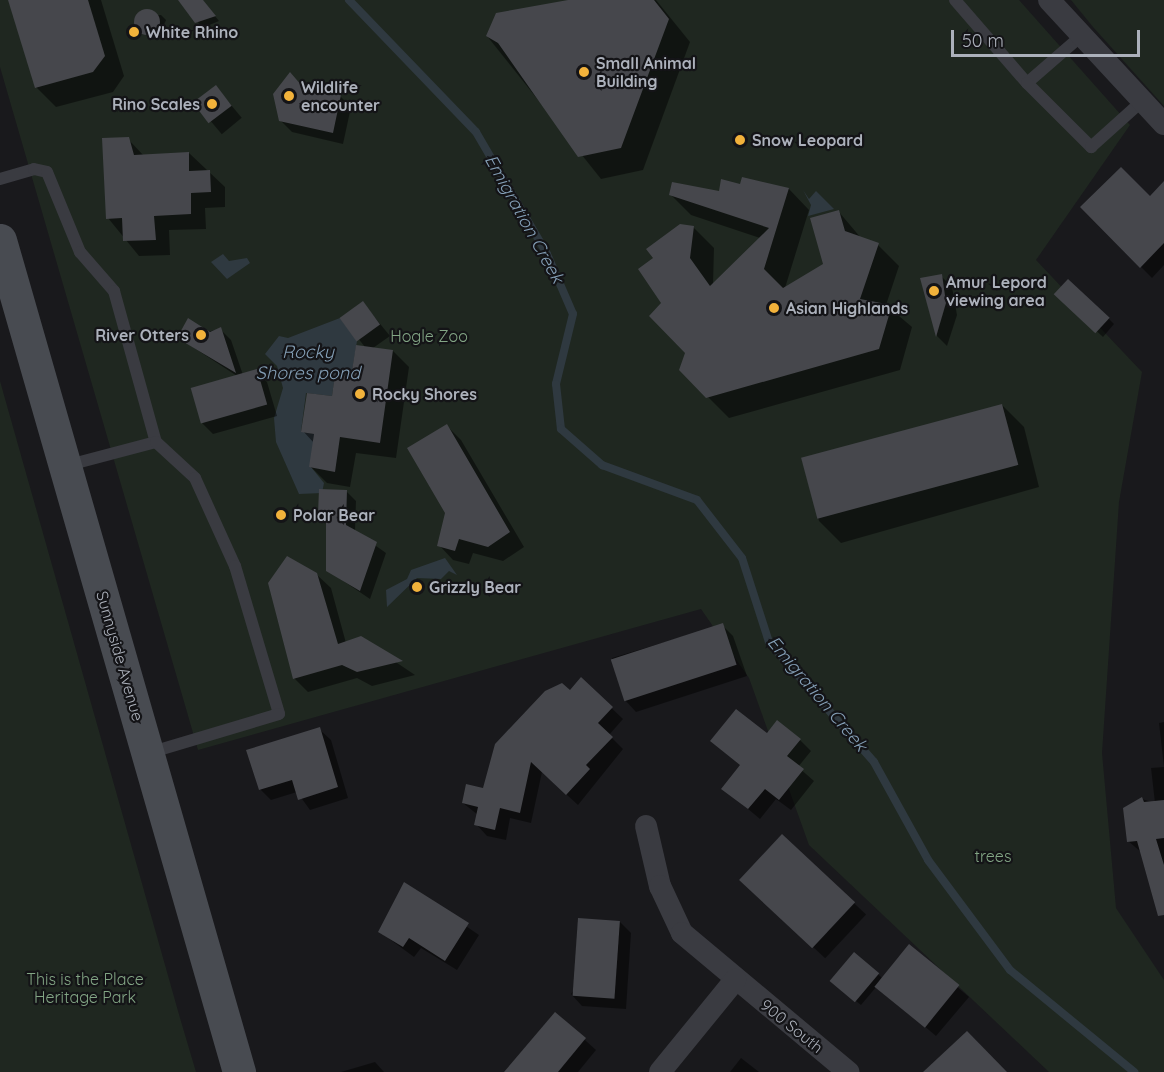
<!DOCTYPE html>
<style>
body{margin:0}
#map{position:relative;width:1164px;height:1072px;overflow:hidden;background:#19191c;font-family:Quicksand,sans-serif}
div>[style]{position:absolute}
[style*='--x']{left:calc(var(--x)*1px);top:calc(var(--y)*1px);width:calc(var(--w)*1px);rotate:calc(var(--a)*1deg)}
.green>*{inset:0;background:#1f2720}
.water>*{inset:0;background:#2f3940}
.shadow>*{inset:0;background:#0007;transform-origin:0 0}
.stream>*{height:8px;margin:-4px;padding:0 4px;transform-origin:4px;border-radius:4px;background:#2f3940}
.building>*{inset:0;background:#46474c;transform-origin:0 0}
.round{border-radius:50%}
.service>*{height:12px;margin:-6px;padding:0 6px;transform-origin:6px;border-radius:6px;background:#3a3b41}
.minor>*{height:22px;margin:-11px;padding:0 11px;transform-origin:11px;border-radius:11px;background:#3a3b41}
.secondary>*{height:33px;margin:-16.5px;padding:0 16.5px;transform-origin:16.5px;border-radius:16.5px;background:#484b51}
.dots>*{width:16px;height:16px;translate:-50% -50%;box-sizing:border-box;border:3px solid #141417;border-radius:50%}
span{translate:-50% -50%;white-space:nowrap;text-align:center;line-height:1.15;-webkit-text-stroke:4.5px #141417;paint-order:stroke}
.poi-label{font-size:16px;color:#acb1bb;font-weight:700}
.left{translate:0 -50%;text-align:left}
.right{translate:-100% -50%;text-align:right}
.park-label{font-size:16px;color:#83a685}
.street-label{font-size:16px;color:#acb1bb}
.water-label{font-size:18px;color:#849fb6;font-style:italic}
.scale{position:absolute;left:951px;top:30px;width:189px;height:27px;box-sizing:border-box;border:3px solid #acb1bb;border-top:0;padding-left:8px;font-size:18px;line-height:21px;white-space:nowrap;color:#acb1bb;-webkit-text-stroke:4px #141417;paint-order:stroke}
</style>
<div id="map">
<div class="green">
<i style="clip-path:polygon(0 0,1019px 0,1130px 125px,1036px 260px,1142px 372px,1119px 502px,1102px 753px,1116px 908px,1164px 980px,1164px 1072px,1049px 1072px,809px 845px,749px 678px,701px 609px,198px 750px,0 67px)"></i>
<i style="clip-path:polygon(1071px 0,1164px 0,1164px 106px,1093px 27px)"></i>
<i style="clip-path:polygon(0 381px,180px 1018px,196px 1072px,0 1072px)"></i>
</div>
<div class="water">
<i style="clip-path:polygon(803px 190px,809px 199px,816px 191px,834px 209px,808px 216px,811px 205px)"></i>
<i style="clip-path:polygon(223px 254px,229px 261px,247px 258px,250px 263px,227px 279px,211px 262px)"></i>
<i style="clip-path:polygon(340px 318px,357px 341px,351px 377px,335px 375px,332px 396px,306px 393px,301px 431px,314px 434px,311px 467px,324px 483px,322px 493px,299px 494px,276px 442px,274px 418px,283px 388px,277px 366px,265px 354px,279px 336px,288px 338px)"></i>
<i style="clip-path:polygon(445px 558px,457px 575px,449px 571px,441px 579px,417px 578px,387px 607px,386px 590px,407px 579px,411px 570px)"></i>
</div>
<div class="shadow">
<i style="clip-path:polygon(10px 0,101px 0,124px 76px,113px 92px,56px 107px,36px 87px)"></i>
<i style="clip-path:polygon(183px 0,202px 0,219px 21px,202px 28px)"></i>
<i style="clip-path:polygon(573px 0,656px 0,690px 42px,643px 170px,601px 179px,487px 36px)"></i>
<i style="clip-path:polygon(161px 15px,166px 20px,159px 36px,138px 30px,138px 16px)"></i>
<i style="left:216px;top:87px;width:40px;height:26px;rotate:50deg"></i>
<i style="clip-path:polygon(303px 88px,340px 96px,351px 107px,343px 144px,292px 132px,280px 120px)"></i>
<i style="clip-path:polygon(128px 139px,144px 156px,189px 153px,225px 187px,225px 207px,205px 208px,206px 229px,169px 230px,170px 255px,139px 256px,108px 218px)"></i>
<i style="clip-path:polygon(741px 186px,789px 189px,809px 210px,785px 288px,824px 265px,839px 212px,861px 238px,878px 245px,899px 266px,886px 305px,912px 327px,900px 370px,729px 418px,681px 370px,686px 353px,663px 304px,693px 227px,714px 248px,713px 285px,760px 238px,691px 215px,670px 194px,720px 193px)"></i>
<i style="clip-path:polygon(1150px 198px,1164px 201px,1164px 265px,1152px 278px,1082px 207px)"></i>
<i style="clip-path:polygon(941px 276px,952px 287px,957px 315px,947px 346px,937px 336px,922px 279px)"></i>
<i style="clip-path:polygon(1056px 294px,1109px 319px,1114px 324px,1103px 337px)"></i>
<i style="clip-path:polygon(363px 303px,390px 336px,373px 348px,393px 351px,409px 367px,396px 458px,356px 453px,350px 487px,327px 483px,311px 467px,314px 443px,303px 431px,352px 379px,365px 347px,342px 318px)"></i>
<i style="clip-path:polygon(220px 329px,231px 340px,243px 375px,256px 371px,267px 382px,277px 416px,213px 434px,202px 423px,237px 376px,179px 338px)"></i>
<i style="clip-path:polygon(1002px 405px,1024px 427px,1039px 487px,841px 543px,819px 521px,804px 461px)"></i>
<i style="clip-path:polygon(447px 426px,461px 440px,524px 547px,503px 561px,473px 553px,469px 564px,453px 560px,439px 545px,447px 513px)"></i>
<i style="clip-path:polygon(346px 491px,356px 501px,355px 531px,386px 553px,370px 599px,327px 570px,327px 521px,319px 514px)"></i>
<i style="clip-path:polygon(316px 574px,331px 588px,346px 643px,360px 638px,415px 675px,372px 686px,357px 678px,308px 692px,294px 678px)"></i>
<i style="clip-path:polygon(722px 625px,733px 636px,747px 676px,636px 712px,625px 700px,612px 658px)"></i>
<i style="clip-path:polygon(581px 679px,623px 719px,609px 735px,623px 749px,578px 805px,542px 772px,531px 823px,510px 818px,506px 840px,487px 836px,476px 824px,478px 815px,463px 803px,485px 790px)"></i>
<i style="clip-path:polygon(1164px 722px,1164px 892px,1141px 852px,1128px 841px,1142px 799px,1155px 803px,1151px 768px,1164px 767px,1159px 723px)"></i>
<i style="clip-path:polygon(319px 729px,331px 740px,348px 798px,310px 810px,297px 792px,271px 800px,260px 789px)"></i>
<i style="clip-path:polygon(767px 735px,800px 740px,811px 751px,798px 767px,814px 781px,791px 810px,776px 799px,760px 819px,723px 788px)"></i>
<i style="left:782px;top:836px;width:115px;height:60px;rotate:43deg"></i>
<i style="clip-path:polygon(404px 884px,479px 935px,457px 970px,421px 948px,414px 957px,380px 932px)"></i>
<i style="clip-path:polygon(620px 922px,631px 933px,626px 1009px,582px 1006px,571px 994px)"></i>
<i style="clip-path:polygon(909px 946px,969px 997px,936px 1036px,877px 986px,861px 1005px,837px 986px,878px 974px,883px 979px)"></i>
<i style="clip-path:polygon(556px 1014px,596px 1050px,578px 1072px,518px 1072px)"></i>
<i style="clip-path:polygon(741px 1058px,759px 1072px,730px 1072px)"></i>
<i style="clip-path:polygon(375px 1062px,384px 1072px,341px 1072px)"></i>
</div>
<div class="stream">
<i style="--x:349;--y:0;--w:183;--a:46.1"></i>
<i style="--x:476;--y:132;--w:141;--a:59.8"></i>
<i style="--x:547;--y:254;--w:65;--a:66.6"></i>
<i style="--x:573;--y:314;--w:72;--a:103.7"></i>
<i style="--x:556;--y:384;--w:45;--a:83.7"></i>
<i style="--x:561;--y:429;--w:55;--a:41.3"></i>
<i style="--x:602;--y:465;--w:101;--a:20.2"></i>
<i style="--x:697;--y:500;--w:73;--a:52.2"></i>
<i style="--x:742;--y:558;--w:88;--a:72.2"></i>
<i style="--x:769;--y:642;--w:159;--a:48.8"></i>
<i style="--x:874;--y:762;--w:112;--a:61.1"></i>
<i style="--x:928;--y:860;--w:137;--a:53.3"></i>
<i style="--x:1010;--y:970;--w:161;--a:39.4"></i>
</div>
<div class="building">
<i style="clip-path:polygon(8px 0,88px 0,105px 56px,93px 72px,35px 88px)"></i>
<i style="clip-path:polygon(178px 0,203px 0,216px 16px,195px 23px)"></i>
<i style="clip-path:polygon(568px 0,654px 0,669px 19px,621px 148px,578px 157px,498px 43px,486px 36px,496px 13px)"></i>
<i class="round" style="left:134px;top:9px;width:26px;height:26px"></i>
<i style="clip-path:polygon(290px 72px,302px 86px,341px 95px,333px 133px,279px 121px,273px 94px)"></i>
<i style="left:216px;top:85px;width:26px;height:29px;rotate:53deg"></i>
<i style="clip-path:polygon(129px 137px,134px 155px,189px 152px,189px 171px,210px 170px,211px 192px,191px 193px,191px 214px,154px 216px,156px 240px,123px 241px,122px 218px,106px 219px,102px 138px)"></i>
<i style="clip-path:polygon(1121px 167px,1150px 196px,1164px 181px,1164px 243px,1140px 268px,1080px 207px)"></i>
<i style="clip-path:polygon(742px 177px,789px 188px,764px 269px,783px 288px,823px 264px,810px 218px,839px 210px,845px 231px,879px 243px,860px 299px,892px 305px,879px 349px,706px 398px,679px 370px,685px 353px,649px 316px,661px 303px,638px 269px,653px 258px,646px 249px,680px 224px,694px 226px,690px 258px,710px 286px,769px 228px,669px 195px,672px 182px,719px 191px,721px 179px,740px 184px)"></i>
<i style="clip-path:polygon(942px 274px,946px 303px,936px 337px,920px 278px)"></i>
<i style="left:1068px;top:279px;width:57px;height:21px;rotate:43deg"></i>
<i style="left:363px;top:301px;width:29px;height:29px;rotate:54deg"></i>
<i style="clip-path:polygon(188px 318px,210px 332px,221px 327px,236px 373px,177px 338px)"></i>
<i style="clip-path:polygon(356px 345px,393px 350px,380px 443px,340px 437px,335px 472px,309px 467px,314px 434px,301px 432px,307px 393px,332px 396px,335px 374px,351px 377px)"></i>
<i style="left:257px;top:369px;width:37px;height:69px;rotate:74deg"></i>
<i style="left:1002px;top:404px;width:63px;height:208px;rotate:75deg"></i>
<i style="clip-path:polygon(447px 424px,510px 532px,488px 547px,459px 539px,455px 551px,437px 546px,445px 513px,407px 448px)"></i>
<i style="clip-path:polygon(319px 489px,347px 490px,346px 525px,377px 542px,360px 591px,326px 571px,326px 514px,318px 514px)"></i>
<i style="clip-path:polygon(287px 556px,317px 573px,338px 644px,361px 636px,403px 661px,357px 672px,342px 665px,293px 679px,268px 583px)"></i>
<i style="left:723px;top:623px;width:44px;height:118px;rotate:72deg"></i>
<i style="clip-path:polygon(581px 677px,613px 707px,598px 723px,613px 737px,586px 765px,590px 769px,566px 795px,531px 762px,520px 813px,500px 808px,495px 830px,474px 825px,478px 807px,462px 803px,466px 784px,483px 788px,495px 744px,545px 691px,562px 683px,570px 690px)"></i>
<i style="clip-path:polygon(736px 709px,767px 733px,777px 720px,801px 739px,787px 756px,804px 769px,779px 800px,765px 789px,748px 809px,721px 789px,740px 765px,710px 741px)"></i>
<i style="clip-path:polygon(320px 727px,338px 787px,298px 800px,292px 780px,259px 790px,246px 750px)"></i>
<i style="clip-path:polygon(1142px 797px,1144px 802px,1164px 800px,1164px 838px,1156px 839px,1164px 865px,1164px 915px,1158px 916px,1137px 841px,1127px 842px,1123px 808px)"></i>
<i style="left:782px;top:834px;width:100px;height:63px;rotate:43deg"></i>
<i style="clip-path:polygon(404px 882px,469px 923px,445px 961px,409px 938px,403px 947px,378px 932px)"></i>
<i style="left:578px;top:918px;width:42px;height:78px;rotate:4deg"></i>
<i style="left:909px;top:944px;width:65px;height:55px;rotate:39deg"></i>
<i style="left:854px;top:952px;width:33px;height:38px;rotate:40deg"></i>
<i style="clip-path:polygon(555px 1012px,586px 1038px,558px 1072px,504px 1072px)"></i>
<i style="clip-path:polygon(967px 1031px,1007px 1072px,923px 1072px)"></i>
</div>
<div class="service">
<i style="--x:955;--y:0;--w:110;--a:49.1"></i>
<i style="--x:1027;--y:83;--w:72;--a:-41"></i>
<i style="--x:1027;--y:83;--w:91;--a:45"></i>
<i style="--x:1091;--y:147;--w:67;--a:-42"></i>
<i style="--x:0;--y:179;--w:35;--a:-16"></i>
<i style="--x:34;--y:169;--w:13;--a:13"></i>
<i style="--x:47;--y:172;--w:87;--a:67.6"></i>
<i style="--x:80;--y:252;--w:52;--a:48.9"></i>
<i style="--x:114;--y:291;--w:157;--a:74.5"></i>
<i style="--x:65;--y:466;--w:94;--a:-14.8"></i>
<i style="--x:156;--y:442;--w:53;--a:42.7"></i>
<i style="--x:195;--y:478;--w:97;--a:65.6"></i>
<i style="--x:235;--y:566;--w:154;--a:73.4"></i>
<i style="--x:279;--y:714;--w:136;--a:163.3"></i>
</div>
<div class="minor">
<i style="--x:1049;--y:0;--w:169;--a:47.2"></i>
<i style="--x:646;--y:826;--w:62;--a:76.9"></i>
<i style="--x:660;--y:886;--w:52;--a:64.9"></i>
<i style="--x:682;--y:933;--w:217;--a:39.9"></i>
<i style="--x:660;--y:1072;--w:119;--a:-50.8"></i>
</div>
<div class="secondary">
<i style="--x:0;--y:240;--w:866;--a:73.97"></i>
</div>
<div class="dots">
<i style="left:134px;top:32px;background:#f2b23b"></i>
<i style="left:584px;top:72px;background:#f2b23b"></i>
<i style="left:289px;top:96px;background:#f2b23b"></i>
<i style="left:212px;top:104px;background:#f2b23b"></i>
<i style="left:740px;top:140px;background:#f2b23b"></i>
<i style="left:934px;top:291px;background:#f2b23b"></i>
<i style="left:774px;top:308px;background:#f2b23b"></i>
<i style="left:201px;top:335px;background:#f2b23b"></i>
<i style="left:360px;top:394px;background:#f2b23b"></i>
<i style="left:281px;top:515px;background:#f2b23b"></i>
<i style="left:417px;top:587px;background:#f2b23b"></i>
</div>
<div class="poi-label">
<span class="left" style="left:146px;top:32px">White Rhino</span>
<span class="left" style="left:596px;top:72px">Small Animal<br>Building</span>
<span class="left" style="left:301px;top:96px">Wildlife<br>encounter</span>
<span class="right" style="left:200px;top:104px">Rino Scales</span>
<span class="left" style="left:752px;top:140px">Snow Leopard</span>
<span class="left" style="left:946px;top:291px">Amur Lepord<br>viewing area</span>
<span class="left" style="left:786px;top:308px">Asian Highlands</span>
<span class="right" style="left:189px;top:335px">River Otters</span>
<span class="left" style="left:372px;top:394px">Rocky Shores</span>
<span class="left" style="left:293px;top:515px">Polar Bear</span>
<span class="left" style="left:429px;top:587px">Grizzly Bear</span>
</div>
<div class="park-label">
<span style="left:429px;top:336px">Hogle Zoo</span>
<span style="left:993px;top:856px">trees</span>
<span style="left:85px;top:988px">This is the Place<br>Heritage Park</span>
</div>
<div class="street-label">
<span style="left:120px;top:656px;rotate:74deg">Sunnyside Avenue</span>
<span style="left:792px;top:1026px;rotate:39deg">900 South</span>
</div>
<div class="water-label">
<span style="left:524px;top:219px;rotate:61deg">Emigration Creek</span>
<span style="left:308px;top:363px">Rocky<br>Shores pond</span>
<span style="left:817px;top:694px;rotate:50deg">Emigration Creek</span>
</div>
<div class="scale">50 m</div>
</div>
